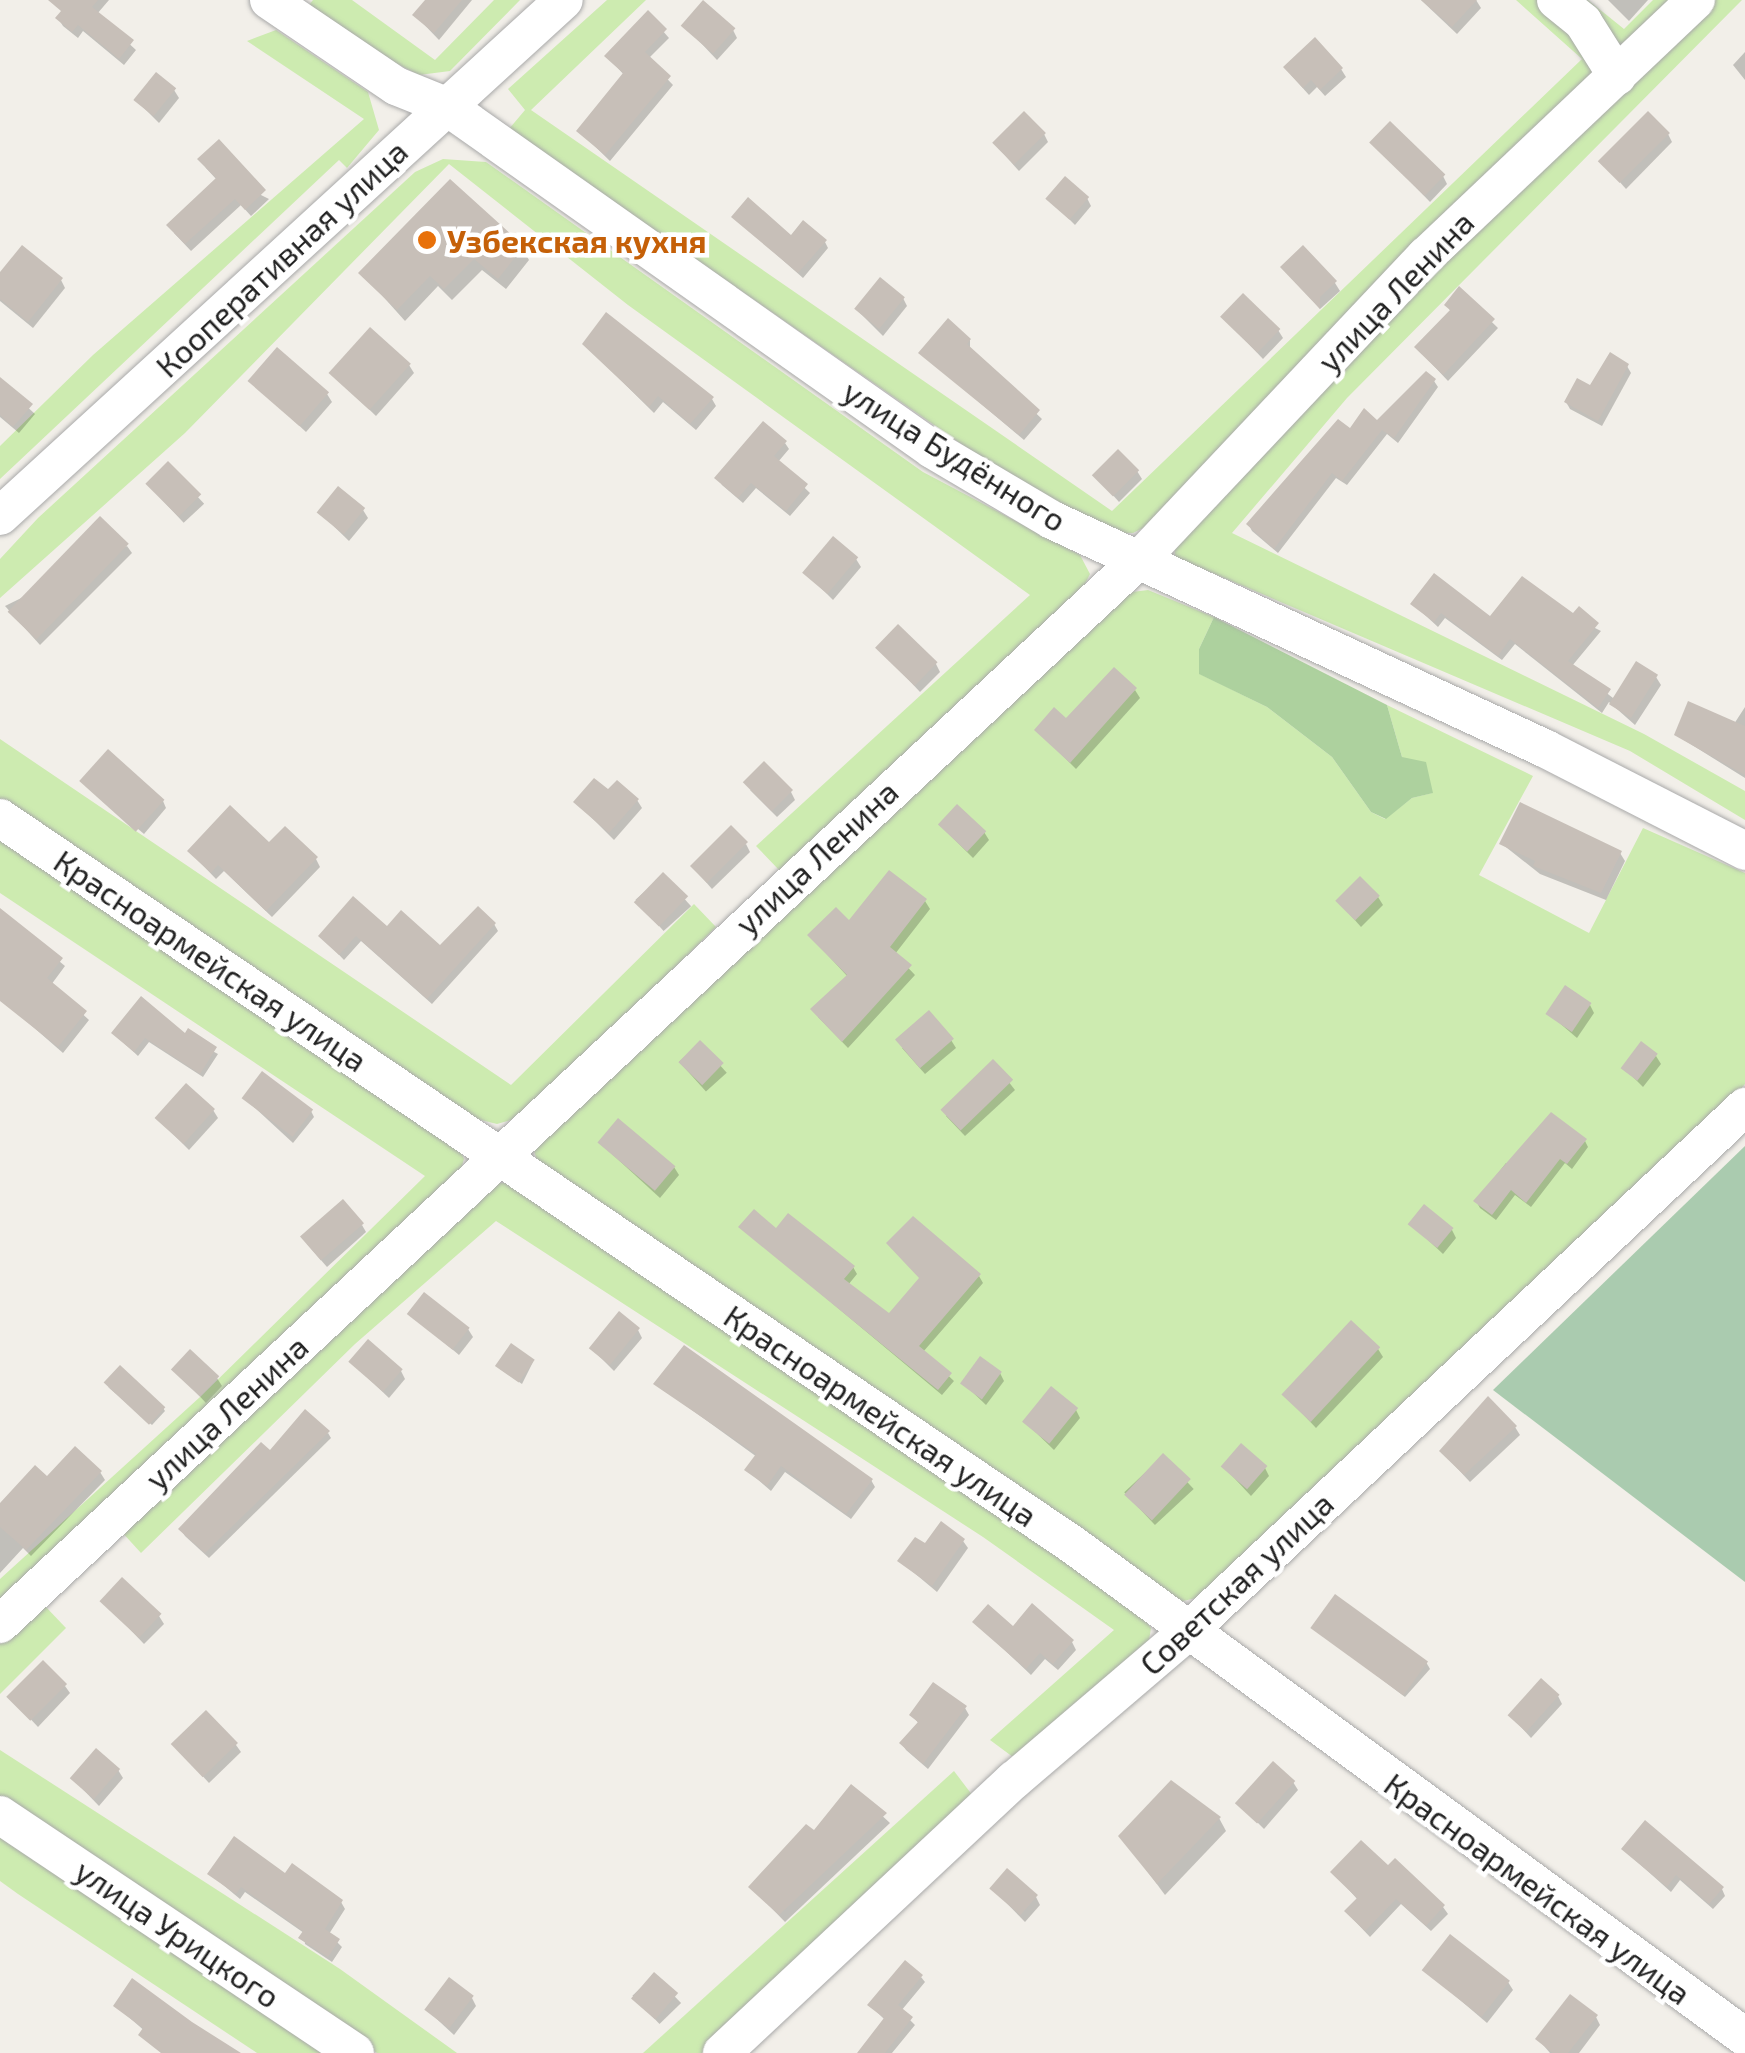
<!DOCTYPE html>
<meta charset="utf-8">
<style>
body{margin:0}
#map{position:relative;width:1745px;height:2053px;overflow:hidden;background:#f2efe9;font-family:"Exo 2",sans-serif}
div>[style]{position:absolute}
[style*='--x']{left:calc(var(--x)*1px);top:calc(var(--y)*1px);width:calc(var(--w)*1px);rotate:calc(var(--a)*1deg)}
.grass>*{inset:0;background:#cdebb0}
.forest>*{inset:0;background:#add19e}
.cemetery>*{inset:0;background:#aacbaf}
.shadow>*{inset:0;background:#0003;transform-origin:0 0}
.building>*{inset:0;background:#c7bfb8;transform-origin:0 0}
.roads{filter:drop-shadow(0 0 2px #a9a9a9) drop-shadow(0 0 2px #a9a9a9)}
.minor>*{height:38px;margin:-19px;padding:0 19px;transform-origin:19px;border-radius:19px;background:#fff}
.dots>*{width:28px;height:28px;translate:-50% -50%;box-sizing:border-box;border:5px solid #fff;border-radius:50%}
span{translate:-50% -50%;white-space:nowrap;text-align:center;line-height:1.15;-webkit-text-stroke:9px #fff;paint-order:stroke}
.food-label{font-size:32px;color:#c56008;font-weight:700}
.left{translate:0 -50%;text-align:left}
.street-label{font-size:32px;color:#222}
</style>
<div id="map">
<div class="grass">
<i style="clip-path:polygon(313px 0,352px 0,435px 60px,494px 0,520px 0,450px 71px,419px 75px,368px 49px,309px 5px)"></i>
<i style="clip-path:polygon(607px 0,646px 0,531px 110px,1112px 511px,1582px 59px,1516px 0,1544px 0,1597px 62px,1591px 87px,1157px 521px,1133px 533px,1114px 533px,1020px 485px,509px 129px,525px 110px,508px 89px)"></i>
<i style="clip-path:polygon(1569px 0,1588px 0,1624px 29px,1653px 0,1683px 0,1626px 46px,1613px 44px)"></i>
<i style="clip-path:polygon(1708px 0,1742px 0,1347px 398px,1232px 533px,1644px 734px,1745px 791px,1745px 820px,1630px 751px,1175px 557px,1174px 536px,1264px 434px)"></i>
<i style="clip-path:polygon(276px 30px,368px 92px,379px 130px,347px 168px,339px 160px,0 479px,0 446px,93px 355px,364px 119px,247px 41px)"></i>
<i style="clip-path:polygon(443px 159px,486px 162px,923px 472px,1080px 555px,1090px 574px,1081px 592px,779px 870px,756px 846px,1030px 595px,628px 305px,449px 164px,185px 433px,0 598px,0 559px,38px 518px,415px 172px)"></i>
<i style="clip-path:polygon(1148px 590px,1214px 617px,1199px 649px,1200px 674px,1267px 707px,1332px 757px,1371px 812px,1385px 819px,1412px 798px,1432px 793px,1402px 757px,1387px 705px,1533px 776px,1479px 875px,1589px 933px,1643px 828px,1745px 873px,1745px 1084px,1693px 1143px,1201px 1597px,1174px 1603px,539px 1166px,533px 1148px,1109px 595px)"></i>
<i style="clip-path:polygon(0 739px,511px 1085px,694px 904px,716px 927px,521px 1117px,497px 1124px,477px 1119px,0 801px)"></i>
<i style="clip-path:polygon(0 837px,457px 1143px,464px 1159px,457px 1183px,0 1609px,0 1579px,200px 1397px,425px 1176px,0 893px)"></i>
<i style="clip-path:polygon(493px 1183px,512px 1183px,1137px 1609px,1151px 1628px,1148px 1647px,1021px 1763px,990px 1740px,1114px 1630px,983px 1537px,496px 1221px,355px 1344px,141px 1553px,120px 1530px)"></i>
<i style="clip-path:polygon(44px 1605px,66px 1628px,0 1694px,0 1644px)"></i>
<i style="clip-path:polygon(0 1750px,340px 1969px,457px 2053px,377px 2053px,0 1801px)"></i>
<i style="clip-path:polygon(954px 1771px,976px 1800px,707px 2053px,643px 2053px)"></i>
<i style="clip-path:polygon(0 1824px,336px 2053px,257px 2053px,18px 1894px,0 1881px)"></i>
</div>
<div class="forest">
<i style="clip-path:polygon(1214px 617px,1387px 705px,1402px 757px,1426px 762px,1433px 793px,1412px 798px,1386px 819px,1371px 812px,1332px 757px,1267px 707px,1199px 674px,1199px 649px)"></i>
</div>
<div class="cemetery">
<i style="clip-path:polygon(1745px 1146px,1745px 1582px,1493px 1390px)"></i>
</div>
<div class="shadow">
<i style="clip-path:polygon(73px 0,109px 0,97px 14px,136px 50px,124px 65px,83px 31px,78px 38px,63px 26px,58px 18px)"></i>
<i style="clip-path:polygon(428px 0,472px 0,439px 40px,415px 15px)"></i>
<i style="clip-path:polygon(1421px 0,1476px 0,1481px 8px,1457px 34px)"></i>
<i style="clip-path:polygon(1608px 0,1648px 0,1629px 21px)"></i>
<i style="clip-path:polygon(648px 14px,669px 38px,648px 59px,673px 85px,610px 161px,579px 131px,625px 76px,607px 56px)"></i>
<i style="clip-path:polygon(684px 25px,733px 30px,737px 38px,717px 60px)"></i>
<i style="clip-path:polygon(1745px 52px,1745px 80px,1733px 65px)"></i>
<i style="clip-path:polygon(1341px 69px,1346px 77px,1325px 96px,1317px 87px,1309px 95px,1291px 75px)"></i>
<i style="clip-path:polygon(174px 90px,179px 98px,159px 123px,136px 100px)"></i>
<i style="clip-path:polygon(1044px 134px,1048px 142px,1019px 171px,995px 144px)"></i>
<i style="clip-path:polygon(1668px 134px,1672px 142px,1626px 189px,1602px 162px)"></i>
<i style="clip-path:polygon(1372px 142px,1443px 176px,1447px 184px,1430px 202px)"></i>
<i style="clip-path:polygon(205px 167px,269px 199px,251px 216px,241px 205px,191px 251px,174px 233px,217px 180px)"></i>
<i style="clip-path:polygon(1048px 198px,1087px 198px,1091px 206px,1075px 225px)"></i>
<i style="clip-path:polygon(734px 217px,791px 238px,825px 242px,828px 248px,803px 278px)"></i>
<i style="clip-path:polygon(522px 248px,529px 260px,506px 289px,482px 270px,452px 300px,438px 286px,405px 321px,362px 273px)"></i>
<i style="clip-path:polygon(1284px 268px,1335px 283px,1340px 291px,1320px 309px)"></i>
<i style="clip-path:polygon(0 276px,61px 280px,65px 288px,33px 328px,0 301px)"></i>
<i style="clip-path:polygon(1459px 290px,1498px 328px,1448px 381px,1417px 348px,1451px 312px,1447px 305px)"></i>
<i style="clip-path:polygon(903px 298px,907px 306px,883px 336px,857px 310px)"></i>
<i style="clip-path:polygon(1224px 318px,1278px 330px,1283px 338px,1263px 359px)"></i>
<i style="clip-path:polygon(970px 340px,970px 351px,1042px 419px,1024px 440px,921px 353px)"></i>
<i style="clip-path:polygon(585px 345px,712px 399px,716px 406px,696px 430px,663px 402px,654px 413px)"></i>
<i style="clip-path:polygon(409px 365px,414px 373px,376px 416px,332px 374px)"></i>
<i style="clip-path:polygon(1627px 366px,1631px 373px,1602px 426px,1570px 409px,1566px 402px)"></i>
<i style="clip-path:polygon(251px 381px,327px 394px,332px 402px,306px 432px)"></i>
<i style="clip-path:polygon(1434px 381px,1438px 387px,1398px 443px,1387px 434px,1347px 485px,1336px 478px,1278px 553px,1252px 531px,1249px 525px,1351px 432px,1377px 424px)"></i>
<i style="clip-path:polygon(0 382px,35px 414px,19px 433px,0 417px)"></i>
<i style="clip-path:polygon(785px 443px,789px 449px,778px 462px,810px 493px,790px 516px,756px 488px,743px 503px,722px 485px,718px 478px)"></i>
<i style="left:168px;top:465px;width:53px;height:28px;rotate:47deg"></i>
<i style="clip-path:polygon(1137px 471px,1142px 479px,1119px 502px,1096px 476px)"></i>
<i style="clip-path:polygon(363px 510px,368px 518px,349px 541px,319px 512px)"></i>
<i style="clip-path:polygon(127px 546px,132px 553px,40px 645px,5px 606px)"></i>
<i style="clip-path:polygon(856px 559px,861px 567px,833px 600px,805px 572px)"></i>
<i style="clip-path:polygon(1413px 604px,1491px 620px,1573px 617px,1601px 631px,1572px 666px,1613px 698px,1656px 677px,1661px 685px,1635px 725px,1609px 702px,1602px 713px,1515px 644px,1502px 660px,1445px 618px,1438px 627px)"></i>
<i style="clip-path:polygon(878px 647px,936px 664px,940px 672px,920px 692px)"></i>
<i style="clip-path:polygon(1135px 690px,1140px 698px,1076px 769px,1037px 730px)"></i>
<i style="clip-path:polygon(1745px 707px,1745px 778px,1676px 735px,1734px 724px)"></i>
<i style="clip-path:polygon(83px 782px,163px 801px,166px 808px,144px 834px)"></i>
<i style="clip-path:polygon(750px 790px,791px 792px,795px 800px,777px 817px)"></i>
<i style="clip-path:polygon(608px 793px,637px 800px,642px 808px,614px 840px,576px 802px)"></i>
<i style="clip-path:polygon(941px 826px,984px 832px,989px 840px,973px 858px)"></i>
<i style="clip-path:polygon(746px 844px,750px 852px,712px 889px,692px 866px)"></i>
<i style="clip-path:polygon(1502px 844px,1620px 853px,1625px 861px,1606px 900px,1540px 874px)"></i>
<i style="clip-path:polygon(190px 852px,316px 859px,320px 867px,272px 917px,224px 871px,216px 879px)"></i>
<i style="left:663px;top:875px;width:42px;height:37px;rotate:48deg"></i>
<i style="clip-path:polygon(1378px 897px,1383px 905px,1361px 927px,1338px 901px)"></i>
<i style="clip-path:polygon(925px 901px,930px 909px,895px 954px,915px 975px,848px 1048px,818px 1017px,848px 977px,810px 936px)"></i>
<i style="clip-path:polygon(0 912px,65px 966px,51px 985px,89px 1020px,63px 1053px,0 998px)"></i>
<i style="clip-path:polygon(494px 924px,498px 931px,432px 1004px,361px 941px,344px 960px,321px 936px,388px 929px,440px 948px)"></i>
<i style="clip-path:polygon(1590px 1005px,1594px 1013px,1577px 1038px,1549px 1014px)"></i>
<i style="clip-path:polygon(114px 1034px,186px 1037px,218px 1054px,203px 1077px,149px 1042px,138px 1056px)"></i>
<i style="clip-path:polygon(951px 1040px,956px 1048px,925px 1074px,902px 1048px)"></i>
<i style="left:700px;top:1043px;width:40px;height:28px;rotate:48deg"></i>
<i style="clip-path:polygon(1656px 1056px,1661px 1064px,1643px 1087px,1624px 1068px)"></i>
<i style="clip-path:polygon(993px 1062px,1015px 1090px,965px 1136px,946px 1116px)"></i>
<i style="clip-path:polygon(243px 1097px,311px 1111px,314px 1117px,293px 1143px)"></i>
<i style="clip-path:polygon(213px 1110px,218px 1118px,189px 1150px,157px 1118px)"></i>
<i style="clip-path:polygon(1585px 1141px,1588px 1147px,1572px 1169px,1565px 1163px,1531px 1207px,1515px 1195px,1496px 1220px,1480px 1208px,1476px 1201px,1506px 1163px,1512px 1168px)"></i>
<i style="clip-path:polygon(600px 1143px,674px 1167px,679px 1175px,660px 1198px)"></i>
<i style="clip-path:polygon(1411px 1224px,1452px 1230px,1456px 1238px,1443px 1254px)"></i>
<i style="clip-path:polygon(362px 1225px,366px 1232px,327px 1267px,307px 1244px)"></i>
<i style="clip-path:polygon(741px 1227px,776px 1231px,853px 1267px,857px 1274px,848px 1285px,889px 1317px,979px 1276px,983px 1283px,923px 1352px,954px 1381px,942px 1395px)"></i>
<i style="clip-path:polygon(410px 1314px,468px 1329px,473px 1337px,459px 1355px)"></i>
<i style="clip-path:polygon(638px 1330px,642px 1338px,614px 1371px,591px 1348px)"></i>
<i style="clip-path:polygon(1378px 1349px,1383px 1357px,1316px 1428px,1286px 1396px)"></i>
<i style="clip-path:polygon(351px 1362px,401px 1371px,405px 1379px,389px 1398px)"></i>
<i style="clip-path:polygon(533px 1362px,522px 1384px,500px 1369px)"></i>
<i style="clip-path:polygon(175px 1370px,217px 1378px,222px 1386px,206px 1403px)"></i>
<i style="clip-path:polygon(1000px 1373px,1004px 1381px,986px 1405px,963px 1383px)"></i>
<i style="clip-path:polygon(656px 1384px,871px 1480px,875px 1487px,851px 1519px,785px 1472px,771px 1491px,747px 1470px,757px 1457px)"></i>
<i style="clip-path:polygon(108px 1387px,163px 1408px,165px 1411px,152px 1425px)"></i>
<i style="clip-path:polygon(1076px 1410px,1080px 1418px,1054px 1450px,1024px 1421px)"></i>
<i style="clip-path:polygon(1515px 1427px,1520px 1435px,1470px 1482px,1442px 1452px)"></i>
<i style="clip-path:polygon(328px 1433px,331px 1438px,209px 1558px,185px 1536px,181px 1530px,270px 1453px)"></i>
<i style="left:1163px;top:1456px;width:45px;height:53px;rotate:47deg"></i>
<i style="clip-path:polygon(1223px 1466px,1265px 1468px,1269px 1476px,1251px 1496px)"></i>
<i style="clip-path:polygon(100px 1472px,105px 1480px,31px 1556px,23px 1548px,0 1573px,0 1507px,47px 1480px)"></i>
<i style="clip-path:polygon(963px 1541px,968px 1548px,937px 1592px,900px 1561px,926px 1547px)"></i>
<i style="clip-path:polygon(102px 1600px,159px 1616px,164px 1624px,144px 1644px)"></i>
<i style="clip-path:polygon(975px 1622px,1072px 1642px,1076px 1650px,1058px 1670px,1045px 1659px,1031px 1675px)"></i>
<i style="clip-path:polygon(1314px 1628px,1426px 1662px,1430px 1669px,1405px 1697px)"></i>
<i style="clip-path:polygon(65px 1686px,70px 1693px,38px 1727px,10px 1697px)"></i>
<i style="clip-path:polygon(1558px 1696px,1562px 1704px,1531px 1738px,1510px 1715px)"></i>
<i style="clip-path:polygon(965px 1708px,969px 1715px,928px 1769px,906px 1750px,902px 1744px,919px 1724px,912px 1715px)"></i>
<i style="clip-path:polygon(174px 1745px,236px 1745px,241px 1752px,209px 1783px)"></i>
<i style="clip-path:polygon(118px 1770px,123px 1778px,99px 1806px,73px 1779px)"></i>
<i style="clip-path:polygon(1293px 1782px,1298px 1790px,1264px 1829px,1239px 1804px)"></i>
<i style="clip-path:polygon(852px 1788px,890px 1823px,785px 1922px,751px 1887px,814px 1834px)"></i>
<i style="clip-path:polygon(1219px 1818px,1226px 1831px,1165px 1895px,1121px 1836px)"></i>
<i style="clip-path:polygon(1624px 1850px,1722px 1889px,1725px 1896px,1713px 1909px,1680px 1880px,1671px 1892px)"></i>
<i style="clip-path:polygon(1388px 1869px,1443px 1907px,1448px 1914px,1431px 1931px,1401px 1904px,1370px 1937px,1352px 1918px,1347px 1911px,1358px 1900px,1333px 1872px)"></i>
<i style="clip-path:polygon(210px 1874px,286px 1877px,341px 1902px,345px 1909px,329px 1934px,342px 1947px,332px 1962px,305px 1944px,304px 1933px,245px 1892px,240px 1899px)"></i>
<i style="clip-path:polygon(992px 1888px,1036px 1897px,1040px 1905px,1025px 1922px)"></i>
<i style="clip-path:polygon(1425px 1970px,1508px 1982px,1513px 1990px,1487px 2023px)"></i>
<i style="left:654px;top:1975px;width:39px;height:30px;rotate:46deg"></i>
<i style="clip-path:polygon(921px 1977px,925px 1982px,901px 2011px,915px 2025px,892px 2053px,860px 2053px,886px 2021px,870px 2005px)"></i>
<i style="clip-path:polygon(472px 1998px,476px 2006px,454px 2035px,427px 2010px)"></i>
<i style="clip-path:polygon(116px 2006px,236px 2053px,170px 2053px)"></i>
<i style="clip-path:polygon(1596px 2017px,1600px 2025px,1579px 2053px,1550px 2053px,1538px 2039px)"></i>
</div>
<div class="building">
<i style="clip-path:polygon(48px 0,98px 0,92px 7px,134px 40px,119px 59px,78px 25px,72px 32px,55px 18px,61px 11px)"></i>
<i style="clip-path:polygon(425px 0,462px 0,434px 33px,412px 15px)"></i>
<i style="left:703px;top:0;width:43px;height:34px;rotate:41deg"></i>
<i style="clip-path:polygon(1421px 0,1477px 0,1452px 27px)"></i>
<i style="clip-path:polygon(648px 10px,667px 29px,645px 52px,671px 76px,605px 155px,576px 131px,623px 73px,604px 56px)"></i>
<i style="clip-path:polygon(1315px 37px,1343px 68px,1320px 90px,1311px 80px,1303px 88px,1283px 67px)"></i>
<i style="left:156px;top:72px;width:26px;height:36px;rotate:39deg"></i>
<i style="left:1024px;top:111px;width:31px;height:45px;rotate:45deg"></i>
<i style="left:1648px;top:111px;width:31px;height:71px;rotate:45deg"></i>
<i style="left:1390px;top:121px;width:77px;height:30px;rotate:44deg"></i>
<i style="clip-path:polygon(219px 139px,266px 190px,245px 210px,235px 199px,185px 244px,166px 225px,216px 178px,197px 159px)"></i>
<i style="left:1065px;top:176px;width:32px;height:30px;rotate:41deg"></i>
<i style="clip-path:polygon(450px 179px,524px 246px,498px 279px,474px 259px,444px 289px,430px 276px,397px 310px,358px 273px)"></i>
<i style="clip-path:polygon(748px 197px,791px 235px,803px 220px,827px 240px,798px 273px,731px 217px)"></i>
<i style="clip-path:polygon(22px 245px,63px 278px,28px 322px,0 299px,0 272px)"></i>
<i style="clip-path:polygon(1303px 245px,1337px 281px,1320px 297px,1320px 309px,1280px 267px)"></i>
<i style="left:880px;top:277px;width:32px;height:41px;rotate:39deg"></i>
<i style="clip-path:polygon(1459px 286px,1495px 319px,1443px 375px,1414px 347px,1450px 310px,1444px 305px)"></i>
<i style="left:1243px;top:293px;width:52px;height:33px;rotate:44deg"></i>
<i style="clip-path:polygon(606px 312px,714px 397px,690px 424px,658px 396px,649px 407px,582px 344px)"></i>
<i style="clip-path:polygon(948px 318px,971px 339px,967px 344px,1040px 410px,1019px 435px,918px 353px)"></i>
<i style="left:370px;top:327px;width:55px;height:62px;rotate:42deg"></i>
<i style="left:277px;top:347px;width:69px;height:45px;rotate:41deg"></i>
<i style="clip-path:polygon(1610px 352px,1629px 364px,1598px 421px,1564px 402px,1577px 378px,1590px 385px)"></i>
<i style="clip-path:polygon(1426px 371px,1436px 379px,1394px 438px,1382px 430px,1342px 481px,1332px 473px,1274px 549px,1246px 524px,1338px 419px,1350px 428px,1364px 408px,1377px 420px)"></i>
<i style="clip-path:polygon(0 377px,33px 404px,13px 427px,0 415px)"></i>
<i style="clip-path:polygon(763px 421px,787px 441px,774px 456px,808px 484px,786px 511px,751px 483px,738px 498px,714px 478px)"></i>
<i style="left:1118px;top:449px;width:30px;height:37px;rotate:45deg"></i>
<i style="left:168px;top:461px;width:47px;height:32px;rotate:45deg"></i>
<i style="left:338px;top:486px;width:35px;height:34px;rotate:39deg"></i>
<i style="left:100px;top:516px;width:40px;height:133px;rotate:44deg"></i>
<i style="left:833px;top:536px;width:33px;height:48px;rotate:40deg"></i>
<i style="clip-path:polygon(1434px 573px,1490px 616px,1522px 576px,1573px 613px,1579px 606px,1599px 623px,1568px 661px,1611px 689px,1598px 708px,1510px 639px,1498px 656px,1441px 613px,1434px 622px,1410px 604px)"></i>
<i style="left:898px;top:624px;width:55px;height:33px;rotate:44deg"></i>
<i style="left:1636px;top:661px;width:26px;height:51px;rotate:32deg"></i>
<i style="clip-path:polygon(1114px 667px,1137px 688px,1070px 763px,1034px 730px,1054px 707px,1066px 718px)"></i>
<i style="clip-path:polygon(1688px 701px,1745px 726px,1745px 775px,1674px 735px)"></i>
<i style="left:108px;top:749px;width:76px;height:43px;rotate:42deg"></i>
<i style="left:764px;top:761px;width:41px;height:30px;rotate:45deg"></i>
<i style="clip-path:polygon(594px 778px,608px 789px,617px 780px,639px 799px,609px 833px,573px 802px)"></i>
<i style="clip-path:polygon(1520px 802px,1622px 851px,1601px 893px,1533px 866px,1535px 861px,1499px 844px)"></i>
<i style="left:957px;top:804px;width:40px;height:28px;rotate:43deg"></i>
<i style="clip-path:polygon(230px 805px,269px 842px,285px 826px,318px 857px,266px 911px,218px 865px,211px 873px,187px 851px)"></i>
<i style="left:731px;top:825px;width:24px;height:58px;rotate:45deg"></i>
<i style="clip-path:polygon(889px 870px,927px 899px,890px 947px,912px 965px,842px 1042px,810px 1009px,847px 975px,807px 935px,836px 907px,849px 920px)"></i>
<i style="left:663px;top:872px;width:35px;height:42px;rotate:44deg"></i>
<i style="left:1360px;top:876px;width:28px;height:35px;rotate:45deg"></i>
<i style="clip-path:polygon(353px 896px,387px 926px,401px 910px,440px 945px,478px 906px,496px 923px,427px 999px,356px 936px,339px 955px,318px 936px)"></i>
<i style="clip-path:polygon(0 908px,63px 958px,47px 978px,87px 1011px,58px 1047px,0 1001px)"></i>
<i style="left:1565px;top:985px;width:32px;height:35px;rotate:34deg"></i>
<i style="clip-path:polygon(141px 996px,185px 1033px,188px 1028px,217px 1047px,200px 1074px,145px 1038px,134px 1052px,111px 1033px)"></i>
<i style="left:929px;top:1010px;width:38px;height:45px;rotate:49deg"></i>
<i style="left:700px;top:1040px;width:33px;height:31px;rotate:44deg"></i>
<i style="left:1641px;top:1041px;width:21px;height:34px;rotate:37deg"></i>
<i style="left:993px;top:1059px;width:29px;height:73px;rotate:46deg"></i>
<i style="left:262px;top:1071px;width:64px;height:34px;rotate:37deg"></i>
<i style="left:186px;top:1083px;width:39px;height:47px;rotate:42deg"></i>
<i style="clip-path:polygon(1551px 1112px,1587px 1139px,1567px 1164px,1560px 1159px,1526px 1203px,1511px 1190px,1492px 1215px,1473px 1201px)"></i>
<i style="left:618px;top:1118px;width:75px;height:32px;rotate:40deg"></i>
<i style="left:343px;top:1199px;width:32px;height:57px;rotate:49deg"></i>
<i style="left:1424px;top:1204px;width:38px;height:26px;rotate:39deg"></i>
<i style="clip-path:polygon(754px 1209px,776px 1228px,788px 1213px,830px 1246px,855px 1266px,844px 1279px,889px 1313px,919px 1278px,886px 1243px,913px 1216px,981px 1274px,919px 1346px,952px 1373px,938px 1390px,738px 1227px)"></i>
<i style="left:424px;top:1292px;width:58px;height:28px;rotate:38deg"></i>
<i style="left:619px;top:1311px;width:27px;height:48px;rotate:39deg"></i>
<i style="left:1351px;top:1320px;width:40px;height:102px;rotate:43deg"></i>
<i style="left:368px;top:1339px;width:46px;height:30px;rotate:41deg"></i>
<i style="left:511px;top:1343px;width:29px;height:28px;rotate:35deg"></i>
<i style="clip-path:polygon(684px 1345px,873px 1479px,846px 1514px,781px 1466px,767px 1486px,744px 1470px,756px 1454px,653px 1384px)"></i>
<i style="left:190px;top:1349px;width:40px;height:28px;rotate:43deg"></i>
<i style="left:980px;top:1356px;width:27px;height:34px;rotate:36deg"></i>
<i style="left:120px;top:1365px;width:62px;height:24px;rotate:43deg"></i>
<i style="left:1051px;top:1386px;width:35px;height:46px;rotate:39deg"></i>
<i style="clip-path:polygon(1488px 1396px,1517px 1426px,1464px 1475px,1439px 1451px)"></i>
<i style="clip-path:polygon(305px 1409px,330px 1431px,205px 1553px,178px 1529px,261px 1442px,270px 1450px)"></i>
<i style="left:1241px;top:1443px;width:35px;height:31px;rotate:41deg"></i>
<i style="clip-path:polygon(75px 1446px,102px 1471px,26px 1550px,0 1527px,0 1503px,35px 1465px,47px 1476px)"></i>
<i style="left:1163px;top:1453px;width:38px;height:57px;rotate:43deg"></i>
<i style="clip-path:polygon(941px 1521px,965px 1539px,932px 1586px,897px 1561px,915px 1537px,925px 1543px)"></i>
<i style="left:122px;top:1577px;width:54px;height:33px;rotate:43deg"></i>
<i style="left:1335px;top:1594px;width:115px;height:42px;rotate:36deg"></i>
<i style="clip-path:polygon(1032px 1603px,1074px 1640px,1053px 1664px,1040px 1653px,1026px 1669px,972px 1622px,988px 1604px,1013px 1626px)"></i>
<i style="left:43px;top:1660px;width:34px;height:52px;rotate:45deg"></i>
<i style="left:1541px;top:1678px;width:25px;height:50px;rotate:42deg"></i>
<i style="clip-path:polygon(933px 1682px,967px 1706px,923px 1764px,899px 1743px,918px 1722px,909px 1715px)"></i>
<i style="left:206px;top:1710px;width:46px;height:49px;rotate:46deg"></i>
<i style="left:96px;top:1748px;width:32px;height:40px;rotate:41deg"></i>
<i style="left:1273px;top:1761px;width:30px;height:57px;rotate:42deg"></i>
<i style="clip-path:polygon(1171px 1780px,1221px 1817px,1157px 1884px,1118px 1836px)"></i>
<i style="clip-path:polygon(851px 1784px,887px 1813px,779px 1915px,748px 1887px,806px 1824px,814px 1830px)"></i>
<i style="clip-path:polygon(1645px 1820px,1724px 1887px,1709px 1904px,1676px 1875px,1667px 1887px,1621px 1849px)"></i>
<i style="clip-path:polygon(234px 1836px,285px 1873px,292px 1863px,343px 1900px,325px 1929px,340px 1939px,328px 1957px,298px 1938px,303px 1931px,241px 1887px,236px 1894px,207px 1874px)"></i>
<i style="clip-path:polygon(1361px 1840px,1388px 1865px,1395px 1858px,1445px 1905px,1426px 1926px,1396px 1899px,1365px 1931px,1344px 1911px,1357px 1898px,1330px 1872px)"></i>
<i style="left:1007px;top:1868px;width:41px;height:27px;rotate:41deg"></i>
<i style="left:1450px;top:1934px;width:76px;height:46px;rotate:38deg"></i>
<i style="clip-path:polygon(905px 1960px,923px 1975px,898px 2005px,913px 2017px,885px 2053px,857px 2053px,884px 2018px,867px 2005px)"></i>
<i style="left:654px;top:1972px;width:32px;height:35px;rotate:41deg"></i>
<i style="left:449px;top:1977px;width:31px;height:41px;rotate:37deg"></i>
<i style="clip-path:polygon(132px 1978px,192px 2022px,241px 2053px,161px 2053px,138px 2035px,143px 2028px,113px 2006px)"></i>
<i style="clip-path:polygon(1570px 1994px,1598px 2015px,1568px 2053px,1553px 2053px,1535px 2039px)"></i>
</div>
<div class="roads">
<div class="minor">
<i style="--x:269;--y:0;--w:153;--a:34.1"></i>
<i style="--x:396;--y:86;--w:54;--a:21.8"></i>
<i style="--x:446;--y:106;--w:595;--a:35.21"></i>
<i style="--x:932;--y:449;--w:139;--a:30.6"></i>
<i style="--x:1052;--y:520;--w:544;--a:24.87"></i>
<i style="--x:1546;--y:749;--w:224;--a:27.1"></i>
<i style="--x:1556;--y:0;--w:35;--a:39"></i>
<i style="--x:1583;--y:22;--w:64;--a:57.8"></i>
<i style="--x:0;--y:516;--w:764;--a:-42.46"></i>
<i style="--x:0;--y:818;--w:1296;--a:34.12"></i>
<i style="--x:1073;--y:1545;--w:833;--a:36.21"></i>
<i style="--x:0;--y:1624;--w:1563;--a:-43.06"></i>
<i style="--x:1142;--y:557;--w:414;--a:-46.7"></i>
<i style="--x:1426;--y:256;--w:372;--a:-43.5"></i>
<i style="--x:0;--y:1815;--w:427;--a:33.8"></i>
<i style="--x:722;--y:2053;--w:400;--a:-43.1"></i>
<i style="--x:1014;--y:1780;--w:226;--a:-40.5"></i>
<i style="--x:1186;--y:1633;--w:768;--a:-43.26"></i>
</div>
</div>
<div class="dots">
<i style="left:427px;top:240px;background:#e8710a"></i>
</div>
<div class="food-label">
<span class="left" style="left:447px;top:240px">Узбекская кухня</span>
</div>
<div class="street-label">
<span style="left:281px;top:258px;rotate:-43deg">Кооперативная улица</span>
<span style="left:1395px;top:291px;rotate:-46deg">улица Ленина</span>
<span style="left:955px;top:455px;rotate:32deg">улица Будённого</span>
<span style="left:816px;top:857px;rotate:-43deg">улица Ленина</span>
<span style="left:211px;top:960px;rotate:34deg">Красноармейская улица</span>
<span style="left:226px;top:1412px;rotate:-43deg">улица Ленина</span>
<span style="left:881px;top:1415px;rotate:34deg">Красноармейская улица</span>
<span style="left:1236px;top:1583px;rotate:-43deg">Советская улица</span>
<span style="left:1538px;top:1888px;rotate:36deg">Красноармейская улица</span>
<span style="left:178px;top:1933px;rotate:34deg">улица Урицкого</span>
</div>
</div>
